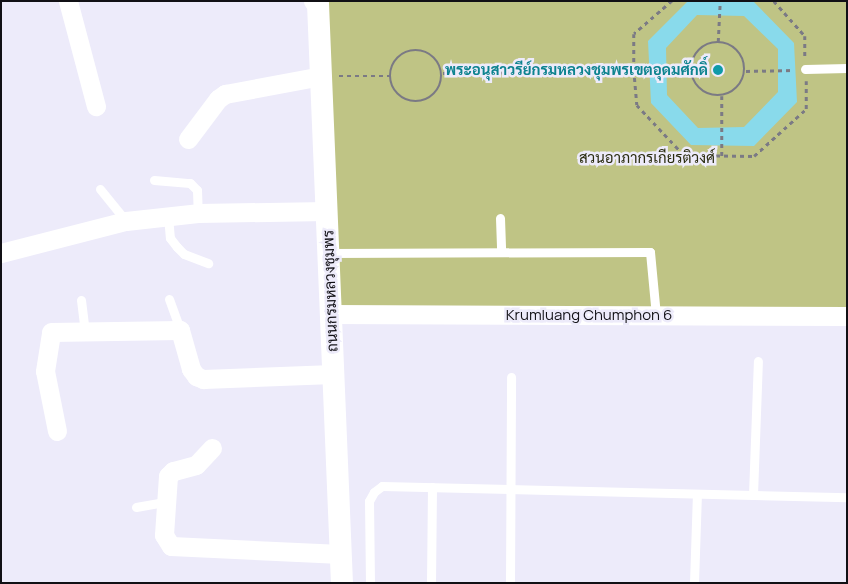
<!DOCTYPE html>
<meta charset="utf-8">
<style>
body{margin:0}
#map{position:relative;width:848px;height:584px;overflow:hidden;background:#edebfa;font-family:Manrope,Sarabun,sans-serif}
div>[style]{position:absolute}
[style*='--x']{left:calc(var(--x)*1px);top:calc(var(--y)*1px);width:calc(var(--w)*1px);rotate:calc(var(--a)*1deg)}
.green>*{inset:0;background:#bfc485;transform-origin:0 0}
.water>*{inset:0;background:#89daeb}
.path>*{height:2.5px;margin-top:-1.25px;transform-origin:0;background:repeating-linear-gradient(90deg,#7b7a84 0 4px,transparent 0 8px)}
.path>.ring{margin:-1.25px;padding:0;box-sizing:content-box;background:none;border:2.5px solid #7b7a84;border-radius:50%}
.service>*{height:9px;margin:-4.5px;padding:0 4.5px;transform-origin:4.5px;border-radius:4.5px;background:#fff}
.minor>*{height:19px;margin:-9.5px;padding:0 9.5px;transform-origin:9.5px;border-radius:9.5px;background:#fff}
.tertiary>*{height:22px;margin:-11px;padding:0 11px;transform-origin:11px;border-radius:11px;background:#fff}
.dots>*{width:14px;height:14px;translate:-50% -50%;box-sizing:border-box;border:2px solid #edebfa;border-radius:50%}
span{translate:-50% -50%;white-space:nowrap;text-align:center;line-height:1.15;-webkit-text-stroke:5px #edebfa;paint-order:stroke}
.culture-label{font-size:15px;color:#0d838f;font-weight:700}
.right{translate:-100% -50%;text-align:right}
.park-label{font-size:15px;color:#2a2c10}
.street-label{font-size:15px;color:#111015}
.frame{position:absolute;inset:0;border:2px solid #111015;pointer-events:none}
</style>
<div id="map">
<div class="green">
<i style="left:321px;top:1px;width:526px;height:313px"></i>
</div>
<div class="water">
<i style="clip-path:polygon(evenodd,688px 1px,753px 1px,794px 43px,797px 102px,754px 146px,691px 145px,651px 103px,648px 41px,688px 1px,697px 15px,744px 16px,778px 49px,778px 92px,744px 127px,698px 128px,667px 95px,666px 48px,697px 15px)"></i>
</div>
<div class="path">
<i style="--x:672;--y:1;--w:50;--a:139"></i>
<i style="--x:634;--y:34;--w:36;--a:90"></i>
<i style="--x:634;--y:70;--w:35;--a:85"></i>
<i style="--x:637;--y:105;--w:69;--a:46.8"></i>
<i style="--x:684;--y:155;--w:70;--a:0.8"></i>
<i style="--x:754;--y:156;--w:70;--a:-42.1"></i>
<i style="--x:806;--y:109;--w:28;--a:-90"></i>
<i style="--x:774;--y:1;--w:47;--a:48.5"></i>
<i style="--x:805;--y:36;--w:22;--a:90"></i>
<i class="ring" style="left:691px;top:42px;width:51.5px;height:51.5px"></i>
<i style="--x:718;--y:42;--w:41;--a:-87.2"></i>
<i class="ring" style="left:390px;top:50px;width:49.5px;height:49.5px"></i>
<i style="--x:746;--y:71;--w:48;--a:-1.2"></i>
<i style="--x:443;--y:73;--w:248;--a:-0.5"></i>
<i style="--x:339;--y:76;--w:51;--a:0"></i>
<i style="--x:722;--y:96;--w:60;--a:90"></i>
</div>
<div class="service">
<i style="--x:805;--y:69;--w:42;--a:-1.4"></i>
<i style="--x:154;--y:180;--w:36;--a:5"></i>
<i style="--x:190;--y:183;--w:10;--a:45"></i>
<i style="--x:197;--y:190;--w:23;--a:88"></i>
<i style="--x:100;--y:189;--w:41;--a:50.9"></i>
<i style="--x:168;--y:216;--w:22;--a:85"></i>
<i style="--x:170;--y:238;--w:11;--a:52"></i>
<i style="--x:177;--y:247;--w:10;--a:45"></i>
<i style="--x:184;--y:254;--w:26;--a:21"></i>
<i style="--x:500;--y:218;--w:34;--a:88"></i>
<i style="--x:329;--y:253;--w:321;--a:-0.2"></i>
<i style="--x:650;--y:252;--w:63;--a:84.6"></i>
<i style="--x:169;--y:299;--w:33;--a:70"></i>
<i style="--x:81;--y:300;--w:31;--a:83"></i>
<i style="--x:753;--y:495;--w:134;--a:-87.9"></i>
<i style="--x:136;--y:507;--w:29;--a:-10"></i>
<i style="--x:370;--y:583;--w:82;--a:-90.7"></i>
<i style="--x:369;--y:501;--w:10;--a:-61"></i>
<i style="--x:374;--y:492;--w:10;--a:-37"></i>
<i style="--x:382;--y:486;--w:465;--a:1.4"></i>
<i style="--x:431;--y:583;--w:96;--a:-89.4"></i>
<i style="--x:510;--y:583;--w:206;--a:-89.7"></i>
<i style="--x:694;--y:583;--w:89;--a:-88.1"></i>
</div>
<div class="minor">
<i style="--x:68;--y:1;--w:109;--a:75.1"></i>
<i style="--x:188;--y:139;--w:50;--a:-53.1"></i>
<i style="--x:218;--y:99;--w:9;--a:-36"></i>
<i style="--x:225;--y:94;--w:98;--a:-10.6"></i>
<i style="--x:1;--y:253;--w:129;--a:-14.4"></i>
<i style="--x:126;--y:221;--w:72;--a:-6.3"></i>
<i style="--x:198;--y:213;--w:129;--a:-0.9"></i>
<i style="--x:331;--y:314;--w:516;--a:0.22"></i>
<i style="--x:57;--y:431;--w:61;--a:-101.3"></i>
<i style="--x:45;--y:371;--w:39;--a:-81"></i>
<i style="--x:51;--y:332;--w:129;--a:-0.9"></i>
<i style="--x:180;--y:330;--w:41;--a:74.2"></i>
<i style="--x:191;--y:369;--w:9;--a:54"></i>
<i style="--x:196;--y:376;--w:8;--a:23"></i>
<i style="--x:203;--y:379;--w:130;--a:-2.2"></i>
<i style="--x:212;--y:448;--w:23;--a:133"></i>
<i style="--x:196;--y:465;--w:24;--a:165"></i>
<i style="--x:173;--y:471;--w:7;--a:135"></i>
<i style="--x:168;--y:476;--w:59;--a:93.9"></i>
<i style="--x:164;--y:535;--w:13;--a:58"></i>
<i style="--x:171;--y:546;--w:170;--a:2.7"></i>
</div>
<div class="tertiary">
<i style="--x:315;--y:1;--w:4;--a:45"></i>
<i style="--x:318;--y:4;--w:579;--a:87.63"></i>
</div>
<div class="dots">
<i style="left:718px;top:70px;background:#0f9aa8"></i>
</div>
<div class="culture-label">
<span class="right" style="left:708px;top:70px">พระอนุสาวรีย์กรมหลวงชุมพรเขตอุดมศักดิ์</span>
</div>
<div class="park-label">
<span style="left:647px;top:158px">สวนอาภากรเกียรติวงศ์</span>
</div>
<div class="street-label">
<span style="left:330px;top:291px;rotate:-92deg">ถนนกรมหลวงชุมพร</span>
<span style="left:589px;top:315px">Krumluang Chumphon 6</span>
</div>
<div class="frame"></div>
</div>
